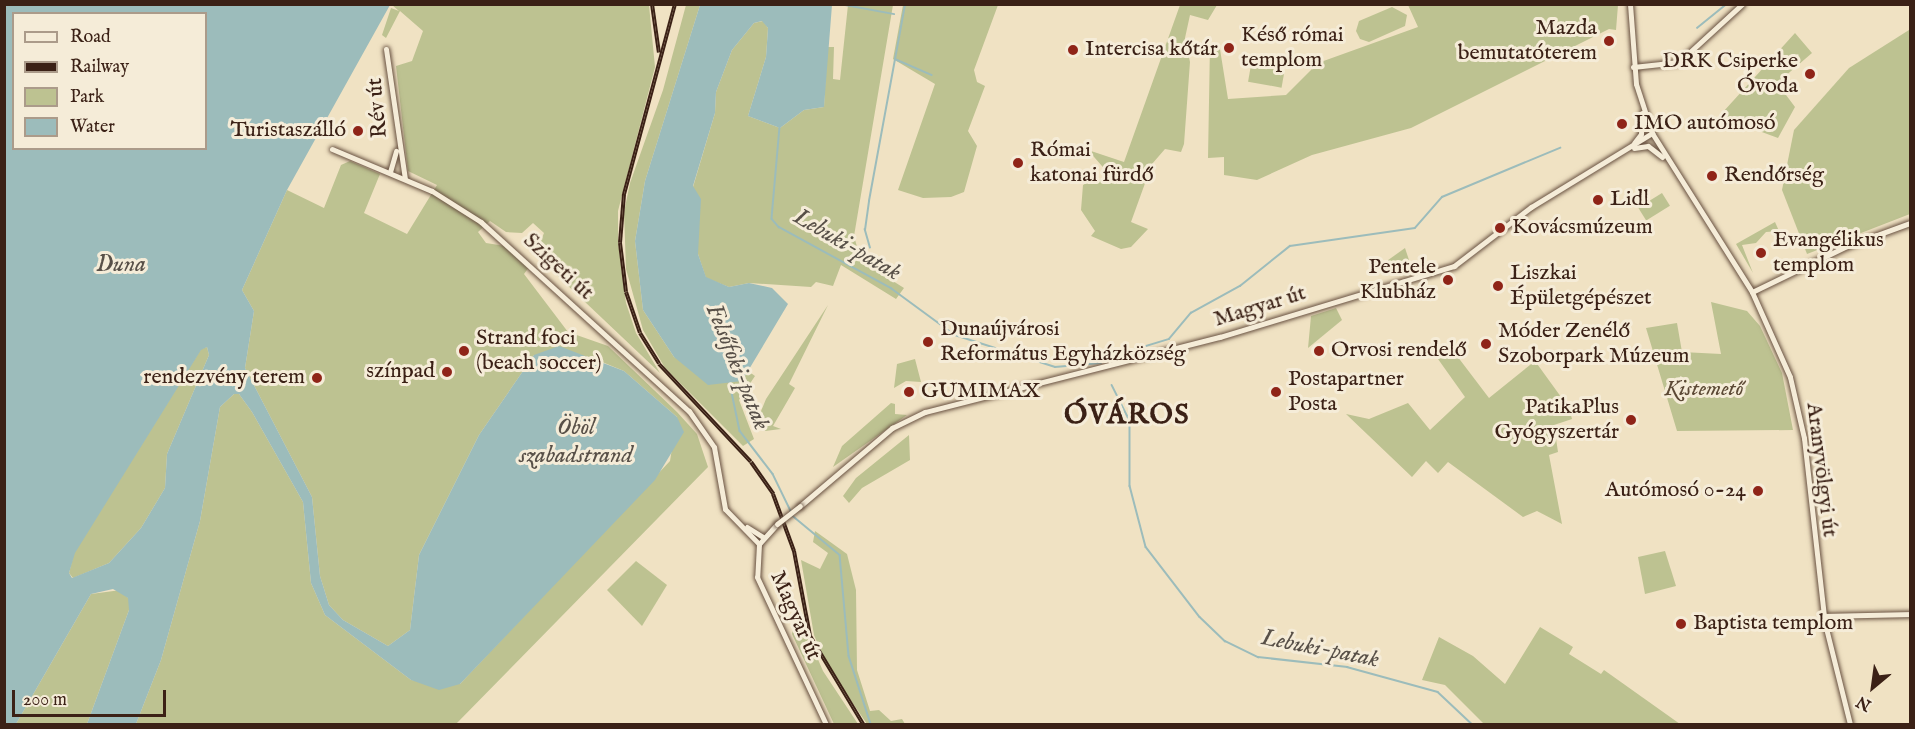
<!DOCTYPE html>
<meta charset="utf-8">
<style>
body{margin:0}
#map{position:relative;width:1915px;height:729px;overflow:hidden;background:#f0e2c3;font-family:"IM FELL English",serif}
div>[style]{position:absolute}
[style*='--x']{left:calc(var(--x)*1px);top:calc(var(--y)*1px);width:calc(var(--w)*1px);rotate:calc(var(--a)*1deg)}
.green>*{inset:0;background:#bdc291;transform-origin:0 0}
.water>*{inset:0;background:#9cbcbb}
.stream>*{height:1.5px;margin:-0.75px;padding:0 0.75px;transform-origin:0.75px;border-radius:0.75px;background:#9cbcbb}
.roads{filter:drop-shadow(0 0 2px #685141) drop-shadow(0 0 2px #685141)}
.tertiary>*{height:5px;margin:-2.5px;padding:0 2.5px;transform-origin:2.5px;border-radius:2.5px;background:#f5ecd8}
.rail>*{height:4px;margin-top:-2px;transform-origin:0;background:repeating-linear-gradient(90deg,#f5ecd8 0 4.5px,#3b2116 0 9px);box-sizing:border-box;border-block:2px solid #3b2116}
.bridges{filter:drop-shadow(0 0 2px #685141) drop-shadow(0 0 2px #685141)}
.tertiary-bridge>*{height:5px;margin:-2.5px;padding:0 2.5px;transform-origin:2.5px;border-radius:2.5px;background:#f5ecd8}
.dots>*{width:16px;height:16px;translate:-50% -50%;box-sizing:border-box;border:3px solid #f5ecd8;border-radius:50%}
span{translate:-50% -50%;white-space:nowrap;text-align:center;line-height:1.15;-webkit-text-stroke:6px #f5ecd8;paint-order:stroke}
.poi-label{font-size:22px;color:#3b2116}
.right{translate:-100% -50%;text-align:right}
.left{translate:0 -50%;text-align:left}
.street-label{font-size:22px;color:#3b2116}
.park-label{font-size:22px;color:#5c4935;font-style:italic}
.water-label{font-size:24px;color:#585048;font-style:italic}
.district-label{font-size:28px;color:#3b2116;font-weight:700;letter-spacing:1.5px}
.frame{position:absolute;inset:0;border:6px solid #3b2116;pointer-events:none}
.legend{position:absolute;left:12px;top:12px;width:195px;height:138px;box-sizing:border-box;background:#f5ecd8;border:2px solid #ab9b8a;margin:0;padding:8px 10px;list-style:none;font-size:18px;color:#3b2116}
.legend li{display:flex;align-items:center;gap:12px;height:30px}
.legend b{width:30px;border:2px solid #ab9b8a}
.north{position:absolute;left:1843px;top:657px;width:60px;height:60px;-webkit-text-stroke:4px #f5ecd8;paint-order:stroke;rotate:209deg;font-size:16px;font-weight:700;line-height:24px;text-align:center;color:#3b2116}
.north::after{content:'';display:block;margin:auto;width:21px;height:27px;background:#3b2116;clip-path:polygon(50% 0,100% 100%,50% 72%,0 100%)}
.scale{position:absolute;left:12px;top:690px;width:154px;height:27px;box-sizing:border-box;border:3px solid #3b2116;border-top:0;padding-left:8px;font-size:18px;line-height:21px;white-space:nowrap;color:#3b2116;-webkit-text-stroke:4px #f5ecd8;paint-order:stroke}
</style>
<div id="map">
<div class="green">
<i style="clip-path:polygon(392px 5px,649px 5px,655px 67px,618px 211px,618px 242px,626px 303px,636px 333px,660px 373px,546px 265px,540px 243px,544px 233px,533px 223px,522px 233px,506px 232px,490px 221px,478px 232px,486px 243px,505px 246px,529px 267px,524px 274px,568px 332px,608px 346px,677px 412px,697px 434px,708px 467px,456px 724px,136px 724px,161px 660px,200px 521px,220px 407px,234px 394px,239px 394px,252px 412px,303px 502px,311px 583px,325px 615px,411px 680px,460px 684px,670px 461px,677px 417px,624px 371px,590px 357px,534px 355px,479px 435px,419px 555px,410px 630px,388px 646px,343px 620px,329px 605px,320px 576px,312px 497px,245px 368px,254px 311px,242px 290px,287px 190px,324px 208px,341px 165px,350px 161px,380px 174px,364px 213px,407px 234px,437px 185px,408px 171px,396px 66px,412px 61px,423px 31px,400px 11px,386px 38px,382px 35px,391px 8px,399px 11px)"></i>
<i style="clip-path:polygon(686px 5px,700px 5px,645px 181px,635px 241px,643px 310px,674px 357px,742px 381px,748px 371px,755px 376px,739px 400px,754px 439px,743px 446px,665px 368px,643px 330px,626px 269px,624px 212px,630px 183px,663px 90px)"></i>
<i style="clip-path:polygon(848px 5px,893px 5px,854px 236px,861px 261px,904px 288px,896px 299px,841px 265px,833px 286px,816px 282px,811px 287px,749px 283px,729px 287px,706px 278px,698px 254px,693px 187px,715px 113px,716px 92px,732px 50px,754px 23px,763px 21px,768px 28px,766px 57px,748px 116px,780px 128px,804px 110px,824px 107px,827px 47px,834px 47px,833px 79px,840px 80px)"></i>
<i style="clip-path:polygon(903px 5px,998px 5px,974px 70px,977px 82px,985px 86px,968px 131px,977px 146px,964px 192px,951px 197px,923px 198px,898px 190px,935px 84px,893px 59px)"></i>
<i style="clip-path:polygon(1180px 5px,1217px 5px,1208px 20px,1190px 15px,1185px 38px,1190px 62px,1184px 144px,1181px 152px,1165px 149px,1152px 164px,1131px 222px,1148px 229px,1131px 247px,1121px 249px,1091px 236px,1095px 231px,1081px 210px,1083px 185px,1095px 178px,1105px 181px,1108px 173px,1088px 150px,1124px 162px)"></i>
<i style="clip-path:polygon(1468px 5px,1618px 5px,1616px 30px,1609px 29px,1411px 128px,1312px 155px,1257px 180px,1224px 175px,1224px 157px,1208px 158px,1210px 44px,1219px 43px,1228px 99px,1286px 95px,1318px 63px,1418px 27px,1408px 5px)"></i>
<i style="clip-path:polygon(1392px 7px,1407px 15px,1405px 26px,1369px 42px,1360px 39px,1356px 31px,1359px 21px)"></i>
<i style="clip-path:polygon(1909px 30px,1910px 214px,1807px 254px,1782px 190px,1794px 130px,1849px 68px)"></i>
<i style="clip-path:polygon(1795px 33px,1812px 53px,1777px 83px,1795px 107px,1778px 138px,1732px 121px,1723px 112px)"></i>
<i style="left:1251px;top:65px;width:34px;height:17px;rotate:10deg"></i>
<i style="left:1662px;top:193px;width:15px;height:28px;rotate:58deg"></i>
<i style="clip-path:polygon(1775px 222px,1779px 231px,1766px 232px,1756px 243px,1742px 245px,1753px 273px,1736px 244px)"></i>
<i style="clip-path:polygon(1405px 248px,1411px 266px,1381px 274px,1377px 268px)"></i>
<i style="clip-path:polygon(1711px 302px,1747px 311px,1760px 326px,1782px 373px,1793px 430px,1677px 431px,1646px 328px,1677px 323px,1682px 352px,1721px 354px)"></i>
<i style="clip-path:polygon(828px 305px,789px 384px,795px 388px,773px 426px,781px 429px,765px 431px,759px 416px,766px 399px)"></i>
<i style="clip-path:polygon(1336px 308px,1342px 320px,1308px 348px,1311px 316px)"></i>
<i style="clip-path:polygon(207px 347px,209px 355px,167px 454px,165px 488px,141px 528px,109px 563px,73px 578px,69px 573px,74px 553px,201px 349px)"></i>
<i style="clip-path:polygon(1451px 348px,1489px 398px,1535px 361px,1569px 408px,1572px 419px,1554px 425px,1558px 452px,1549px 455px,1562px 524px,1537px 511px,1523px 517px,1448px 462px,1438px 473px,1426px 461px,1412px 477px,1346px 414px,1369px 419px,1408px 403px,1430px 430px,1465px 397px,1438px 359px)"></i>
<i style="clip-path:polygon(915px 359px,921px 382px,906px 381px,894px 388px,897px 364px)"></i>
<i style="clip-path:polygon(891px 403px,895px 404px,895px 414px,907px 415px,833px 467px,842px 446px)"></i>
<i style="clip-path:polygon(909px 435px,910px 460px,862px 488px,849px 503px,843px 496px,856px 478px)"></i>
<i style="clip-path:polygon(815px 531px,847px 554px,856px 590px,857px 670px,870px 711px,879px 710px,891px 721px,902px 719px,905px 724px,867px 724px,826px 664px,814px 635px,801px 560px,820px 569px,828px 553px,813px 542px)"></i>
<i style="clip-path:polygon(1665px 551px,1676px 586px,1645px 594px,1638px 557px)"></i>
<i style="clip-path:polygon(636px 561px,667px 585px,642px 626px,607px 590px)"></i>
<i style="clip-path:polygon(121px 590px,129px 599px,129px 610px,87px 724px,16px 724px,91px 594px)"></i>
<i style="clip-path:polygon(797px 611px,823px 671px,858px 724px,834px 724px,792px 634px)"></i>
<i style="clip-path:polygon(1540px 627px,1573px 647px,1569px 654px,1601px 674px,1604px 670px,1680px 724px,1484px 724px,1445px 685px,1422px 680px,1439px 637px,1473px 656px,1505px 684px)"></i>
</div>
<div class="water">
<i style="clip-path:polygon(evenodd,4px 5px,390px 5px,287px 190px,242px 290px,254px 311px,245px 368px,312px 497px,320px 576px,329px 605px,343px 620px,388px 646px,410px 630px,419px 555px,479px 435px,534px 355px,559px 346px,624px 371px,677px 417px,684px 432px,655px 480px,460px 684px,439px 690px,411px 680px,325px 615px,311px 583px,303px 502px,252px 412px,239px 394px,234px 394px,220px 407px,200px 521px,161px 660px,136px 724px,87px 724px,129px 610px,128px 598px,113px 589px,91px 594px,16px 724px,5px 724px,4px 5px,14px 14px,206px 14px,206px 148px,14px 148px,14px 14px,4px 5px,207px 347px,209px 355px,167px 454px,165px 488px,141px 528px,109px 563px,72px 578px,69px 573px,75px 553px,201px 350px,207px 347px)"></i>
<i style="clip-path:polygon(700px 5px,832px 5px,824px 107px,804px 110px,780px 128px,748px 116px,766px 57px,768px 28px,762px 21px,754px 23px,732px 50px,716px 92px,715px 113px,693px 186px,701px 199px,698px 254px,706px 277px,729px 287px,749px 283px,772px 288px,788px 304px,742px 381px,708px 385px,674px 357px,643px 310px,635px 241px,645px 181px)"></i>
</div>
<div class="stream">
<i style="--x:840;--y:4;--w:55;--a:10.5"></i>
<i style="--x:1697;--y:28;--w:38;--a:-39"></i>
<i style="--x:895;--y:59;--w:40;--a:23.4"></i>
<i style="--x:780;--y:127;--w:92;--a:95"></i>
<i style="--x:772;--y:219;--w:11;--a:49"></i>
<i style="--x:779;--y:227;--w:128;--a:28.6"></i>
<i style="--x:891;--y:288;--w:79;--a:36.3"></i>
<i style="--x:955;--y:335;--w:105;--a:17.7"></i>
<i style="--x:1055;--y:367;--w:46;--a:-5"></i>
<i style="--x:870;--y:248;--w:19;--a:-106"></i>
<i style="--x:865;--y:230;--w:29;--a:-82"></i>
<i style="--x:869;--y:201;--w:200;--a:-79.6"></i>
<i style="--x:1100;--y:360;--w:72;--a:-16.9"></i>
<i style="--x:1169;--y:339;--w:34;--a:-50"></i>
<i style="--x:1191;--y:313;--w:56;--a:-28.9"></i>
<i style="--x:1240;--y:286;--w:64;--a:-38.7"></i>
<i style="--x:1290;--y:246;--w:126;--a:-8.2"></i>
<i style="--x:1415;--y:228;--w:41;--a:-48.9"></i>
<i style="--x:1442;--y:197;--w:128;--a:-22.6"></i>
<i style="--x:730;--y:383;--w:49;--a:78.2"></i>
<i style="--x:740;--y:431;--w:54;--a:52.5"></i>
<i style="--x:773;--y:474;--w:41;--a:64.1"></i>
<i style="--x:1112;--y:385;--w:40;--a:63.4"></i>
<i style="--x:1130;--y:421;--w:65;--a:90"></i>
<i style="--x:1130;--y:486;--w:63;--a:75.3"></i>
<i style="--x:1146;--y:547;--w:88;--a:52.4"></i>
<i style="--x:1200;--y:617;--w:35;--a:44"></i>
<i style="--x:1225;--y:641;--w:37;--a:26"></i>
<i style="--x:1258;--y:657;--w:90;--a:6.4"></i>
<i style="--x:1347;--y:667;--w:94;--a:15.4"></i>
<i style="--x:1438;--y:692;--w:47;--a:43.3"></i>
<i style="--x:793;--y:516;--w:61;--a:39.7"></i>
<i style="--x:840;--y:555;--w:101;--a:84.9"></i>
<i style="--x:849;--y:656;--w:71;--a:72.1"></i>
</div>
<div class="roads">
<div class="tertiary">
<i style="--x:1630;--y:4;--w:80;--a:85.7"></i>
<i style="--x:1636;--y:84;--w:52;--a:71.9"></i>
<i style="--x:1652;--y:133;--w:188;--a:57.8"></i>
<i style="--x:1752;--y:292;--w:93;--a:65.9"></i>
<i style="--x:1790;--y:377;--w:63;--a:77.1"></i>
<i style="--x:1804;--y:438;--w:187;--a:83.6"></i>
<i style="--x:1825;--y:624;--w:103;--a:76"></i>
<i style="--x:386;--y:49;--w:131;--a:81.7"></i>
<i style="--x:1633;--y:67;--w:46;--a:-6.2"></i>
<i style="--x:1679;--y:62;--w:86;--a:-42.6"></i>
<i style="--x:1634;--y:143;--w:11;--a:-52"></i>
<i style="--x:1641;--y:134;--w:21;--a:-87"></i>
<i style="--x:1634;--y:148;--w:14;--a:-8"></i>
<i style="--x:1648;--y:146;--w:18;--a:38"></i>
<i style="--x:332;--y:149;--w:108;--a:22.8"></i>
<i style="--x:432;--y:191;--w:58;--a:32.3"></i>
<i style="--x:481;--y:222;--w:281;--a:42.3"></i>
<i style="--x:689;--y:411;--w:44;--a:55.2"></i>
<i style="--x:714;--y:447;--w:63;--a:79.9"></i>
<i style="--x:725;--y:509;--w:49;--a:45.8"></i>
<i style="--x:390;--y:172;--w:22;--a:-74"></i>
<i style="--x:1752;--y:292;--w:106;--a:-25.8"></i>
<i style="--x:1847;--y:246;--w:67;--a:-20.1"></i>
<i style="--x:800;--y:506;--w:121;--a:-40.3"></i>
<i style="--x:892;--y:428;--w:37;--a:-26"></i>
<i style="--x:925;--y:412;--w:304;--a:-14.3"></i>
<i style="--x:1220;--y:337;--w:245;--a:-16.9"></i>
<i style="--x:1454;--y:266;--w:97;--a:-37.5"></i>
<i style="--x:1531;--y:207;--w:142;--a:-31.4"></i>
<i style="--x:777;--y:524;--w:27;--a:132"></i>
<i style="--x:759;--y:544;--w:33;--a:93"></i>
<i style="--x:757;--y:577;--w:162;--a:64.9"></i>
<i style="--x:747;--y:527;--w:19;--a:32"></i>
<i style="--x:1824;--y:616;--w:86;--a:-1.3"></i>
</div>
</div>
<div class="rail">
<i style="--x:652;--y:4;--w:49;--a:81.9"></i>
<i style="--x:675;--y:4;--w:197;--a:105"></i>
<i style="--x:624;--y:194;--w:49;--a:94.7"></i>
<i style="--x:620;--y:243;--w:49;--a:83"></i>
<i style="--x:626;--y:292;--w:43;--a:71.1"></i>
<i style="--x:640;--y:333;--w:36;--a:58"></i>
<i style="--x:659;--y:364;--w:134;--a:46.8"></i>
<i style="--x:751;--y:462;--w:39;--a:55"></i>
<i style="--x:773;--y:494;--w:61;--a:69.8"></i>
<i style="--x:794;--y:551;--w:86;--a:79.3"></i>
<i style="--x:810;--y:636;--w:103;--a:58.9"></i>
</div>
<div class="bridges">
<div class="tertiary-bridge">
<i style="--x:777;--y:524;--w:29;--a:-38"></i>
</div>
</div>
<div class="dots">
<i style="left:1609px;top:41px;background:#8f2418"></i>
<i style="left:1229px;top:48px;background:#8f2418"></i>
<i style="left:1073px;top:50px;background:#8f2418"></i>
<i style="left:1810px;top:74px;background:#8f2418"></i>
<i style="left:1622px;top:124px;background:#8f2418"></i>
<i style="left:358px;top:131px;background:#8f2418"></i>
<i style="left:1018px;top:163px;background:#8f2418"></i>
<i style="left:1712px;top:176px;background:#8f2418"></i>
<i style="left:1598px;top:200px;background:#8f2418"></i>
<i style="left:1500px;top:228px;background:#8f2418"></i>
<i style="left:1761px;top:253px;background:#8f2418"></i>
<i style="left:1448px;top:280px;background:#8f2418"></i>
<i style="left:1498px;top:286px;background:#8f2418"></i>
<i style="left:928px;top:342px;background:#8f2418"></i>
<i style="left:1486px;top:344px;background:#8f2418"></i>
<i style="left:464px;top:351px;background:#8f2418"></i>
<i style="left:1319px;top:351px;background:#8f2418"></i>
<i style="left:447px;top:372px;background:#8f2418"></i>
<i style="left:317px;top:378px;background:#8f2418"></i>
<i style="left:909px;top:392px;background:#8f2418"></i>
<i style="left:1276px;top:392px;background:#8f2418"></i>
<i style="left:1631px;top:420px;background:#8f2418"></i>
<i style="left:1758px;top:491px;background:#8f2418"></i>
<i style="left:1681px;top:624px;background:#8f2418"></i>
</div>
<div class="poi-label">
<span class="right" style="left:1597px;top:41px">Mazda<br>bemutatóterem</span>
<span class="left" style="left:1241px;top:48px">Késő római<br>templom</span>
<span class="left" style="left:1085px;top:50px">Intercisa kőtár</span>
<span class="right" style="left:1798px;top:74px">DRK Csiperke<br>Óvoda</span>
<span class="left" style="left:1634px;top:124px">IMO autómosó</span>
<span class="right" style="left:346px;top:131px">Turistaszálló</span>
<span class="left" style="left:1030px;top:163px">Római<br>katonai fürdő</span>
<span class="left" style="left:1724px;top:176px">Rendőrség</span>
<span class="left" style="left:1610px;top:200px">Lidl</span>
<span class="left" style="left:1512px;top:228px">Kovácsmúzeum</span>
<span class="left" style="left:1773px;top:253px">Evangélikus<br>templom</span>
<span class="right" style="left:1436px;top:280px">Pentele<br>Klubház</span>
<span class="left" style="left:1510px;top:286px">Liszkai<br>Épületgépészet</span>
<span class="left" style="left:940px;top:342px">Dunaújvárosi<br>Református Egyházközség</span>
<span class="left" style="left:1498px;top:344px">Móder Zenélő<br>Szoborpark Múzeum</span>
<span class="left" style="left:476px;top:351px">Strand foci<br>(beach soccer)</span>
<span class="left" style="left:1331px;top:351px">Orvosi rendelő</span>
<span class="right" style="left:435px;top:372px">színpad</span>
<span class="right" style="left:305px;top:378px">rendezvény terem</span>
<span class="left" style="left:1288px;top:392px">Postapartner<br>Posta</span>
<span class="left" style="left:921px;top:392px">GUMIMAX</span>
<span class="right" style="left:1619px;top:420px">PatikaPlus<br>Gyógyszertár</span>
<span class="right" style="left:1746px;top:491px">Autómosó 0-24</span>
<span class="left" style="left:1693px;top:624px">Baptista templom</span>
</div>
<div class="street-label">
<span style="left:378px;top:108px;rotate:-95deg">Rév út</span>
<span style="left:558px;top:267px;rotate:43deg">Szigeti út</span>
<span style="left:1260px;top:307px;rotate:-17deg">Magyar út</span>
<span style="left:1821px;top:470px;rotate:83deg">Aranyvölgyi út</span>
<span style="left:795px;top:616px;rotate:66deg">Magyar út</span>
</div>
<div class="park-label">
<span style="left:1704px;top:390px">Kistemető</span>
</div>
<div class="water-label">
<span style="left:847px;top:245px;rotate:30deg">Lebuki-patak</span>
<span style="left:121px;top:265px">Duna</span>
<span style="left:737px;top:367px;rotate:68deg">Felsőfoki-patak</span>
<span style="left:576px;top:442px">Öböl<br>szabadstrand</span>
<span style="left:1320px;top:649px;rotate:11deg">Lebuki-patak</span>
</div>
<div class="district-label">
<span style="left:1127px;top:416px">ÓVÁROS</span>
</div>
<div class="frame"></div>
<ul class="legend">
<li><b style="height:8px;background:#f5ecd8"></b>Road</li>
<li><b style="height:8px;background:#3b2116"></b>Railway</li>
<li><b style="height:16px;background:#bdc291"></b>Park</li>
<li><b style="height:16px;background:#9cbcbb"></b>Water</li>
</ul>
<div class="north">N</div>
<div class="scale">200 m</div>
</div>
